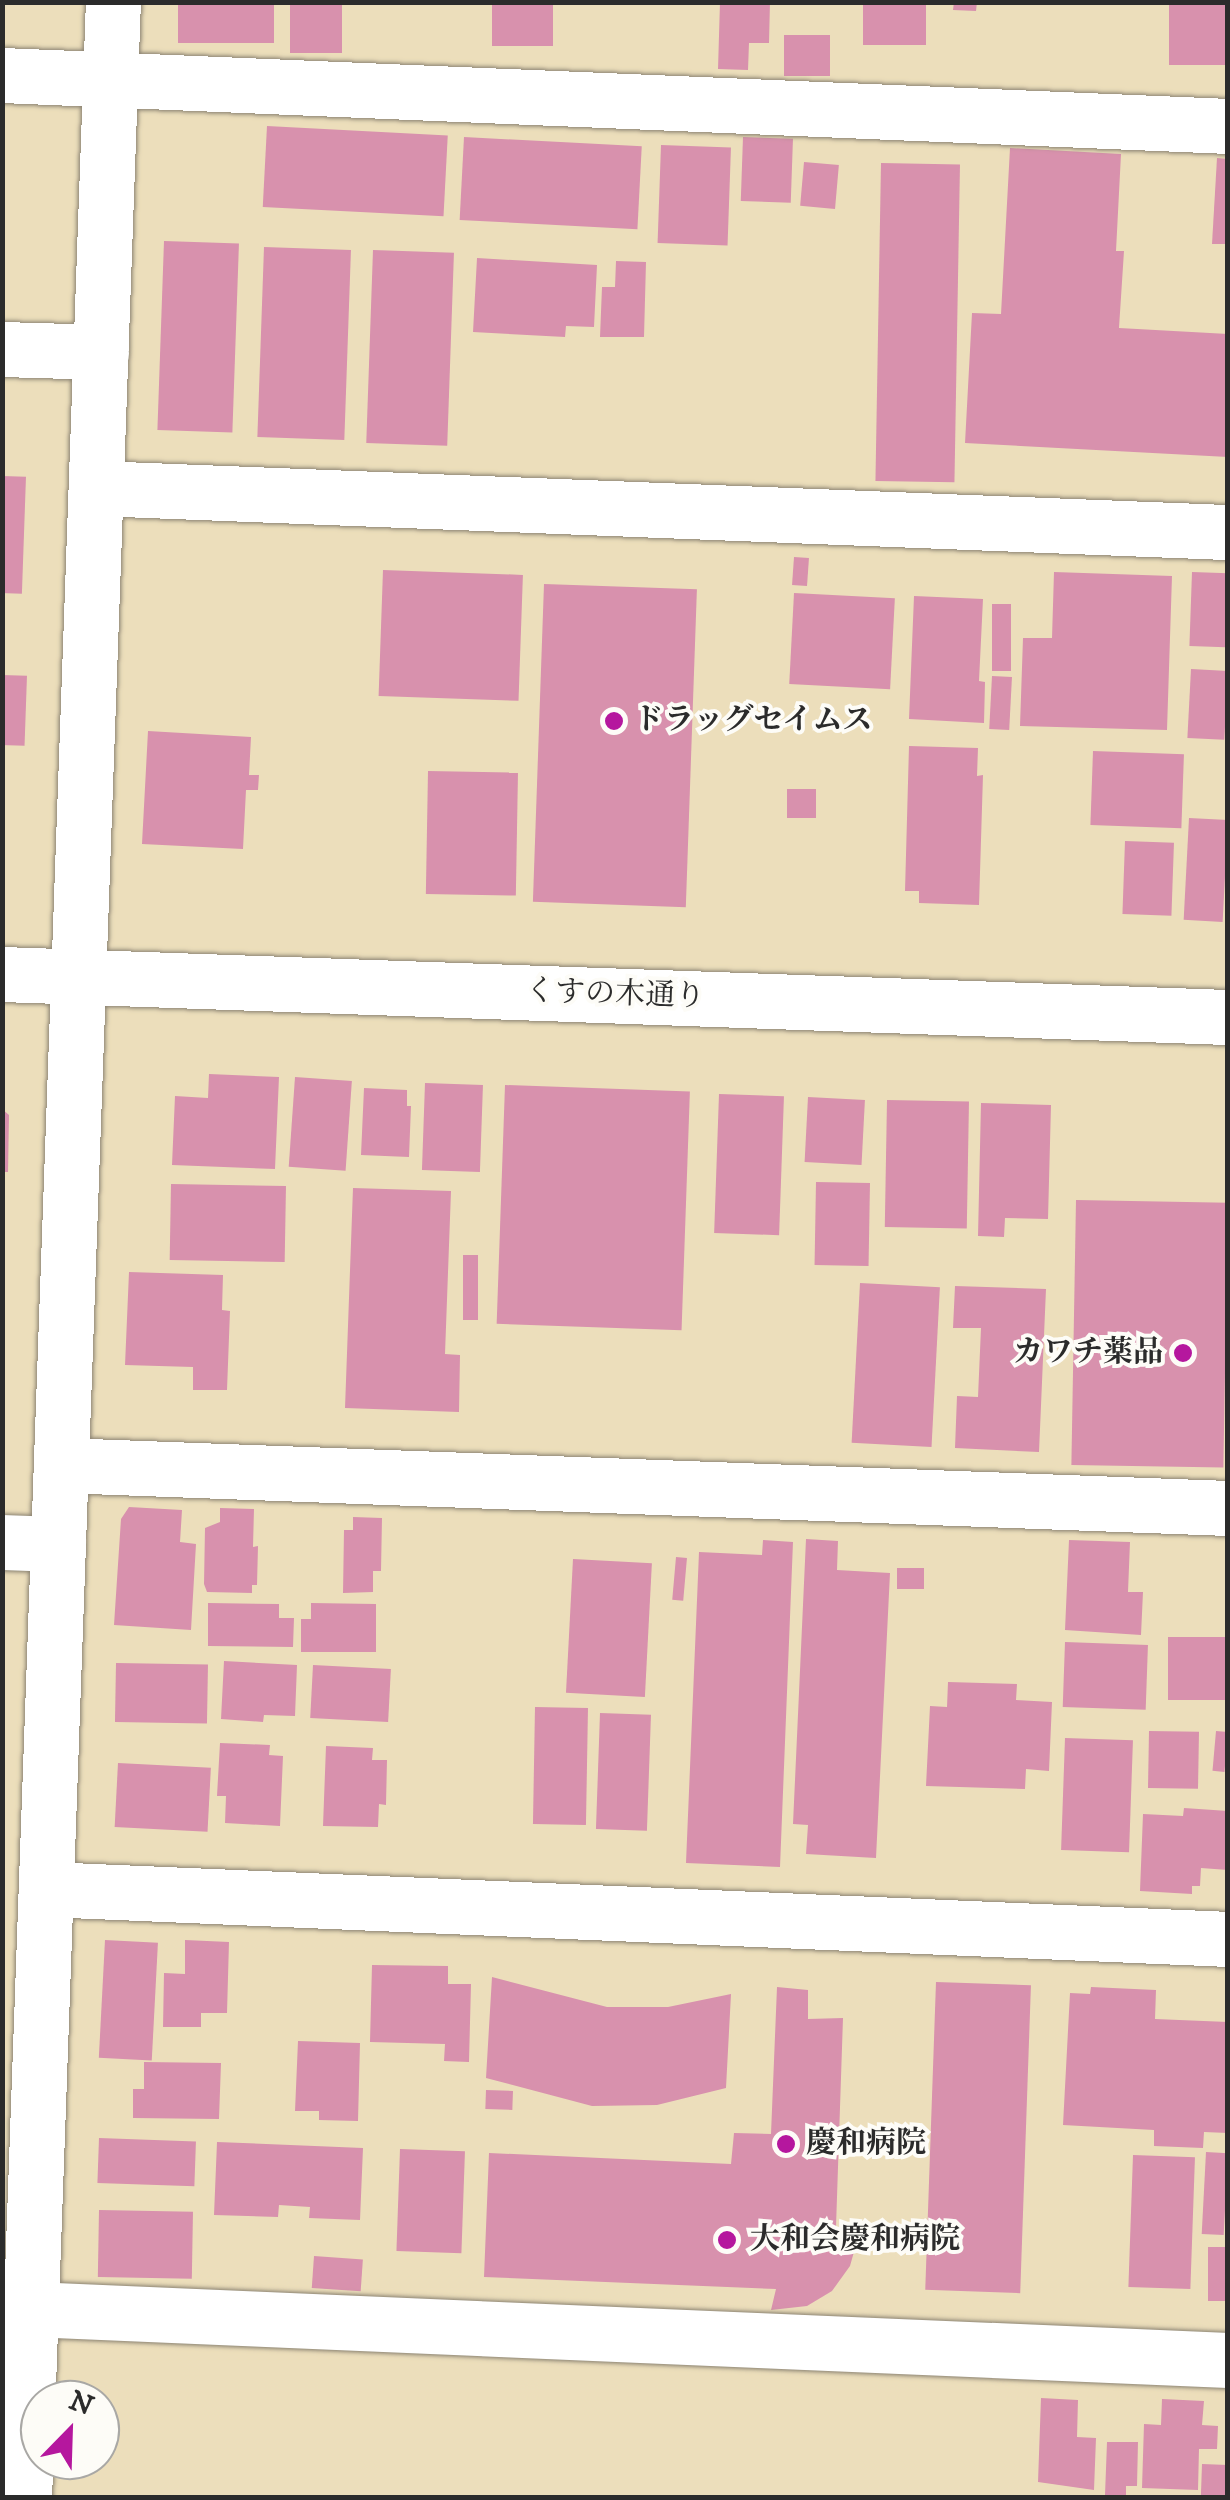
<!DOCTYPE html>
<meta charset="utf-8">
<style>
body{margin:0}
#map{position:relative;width:1230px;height:2500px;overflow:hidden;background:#ecdebb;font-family:"IM FELL DW Pica","Noto Serif JP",serif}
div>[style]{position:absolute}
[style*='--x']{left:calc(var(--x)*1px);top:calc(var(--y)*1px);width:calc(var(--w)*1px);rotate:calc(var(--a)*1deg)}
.building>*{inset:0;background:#d891ad;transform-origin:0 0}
.roads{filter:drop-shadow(0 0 2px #8c8473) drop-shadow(0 0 2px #8c8473)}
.minor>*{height:55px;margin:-27.5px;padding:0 27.5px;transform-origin:27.5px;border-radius:27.5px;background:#fff}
.dots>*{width:28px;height:28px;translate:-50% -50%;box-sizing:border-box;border:5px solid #fdfcf7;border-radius:50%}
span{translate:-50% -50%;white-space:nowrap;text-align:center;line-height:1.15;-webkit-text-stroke:8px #fdfcf7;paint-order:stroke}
.poi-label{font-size:30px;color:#2b2b2b;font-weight:700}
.left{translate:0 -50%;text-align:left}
.right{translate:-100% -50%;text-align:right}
.street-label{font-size:30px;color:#2b2b2b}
.frame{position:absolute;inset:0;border:5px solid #2b2b2b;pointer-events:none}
.north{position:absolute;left:20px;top:2380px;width:100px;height:100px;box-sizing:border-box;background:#fdfcf7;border:2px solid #a9a8a5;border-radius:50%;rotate:23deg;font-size:28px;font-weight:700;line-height:40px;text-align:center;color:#2b2b2b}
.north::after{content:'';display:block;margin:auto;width:35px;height:45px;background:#b5179e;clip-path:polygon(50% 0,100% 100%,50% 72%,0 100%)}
</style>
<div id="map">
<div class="building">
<i style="left:178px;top:2px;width:96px;height:41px"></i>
<i style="left:290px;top:2px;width:52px;height:51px"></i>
<i style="left:492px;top:2px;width:61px;height:44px"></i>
<i style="clip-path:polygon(720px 2px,770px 2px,769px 43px,749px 43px,748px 70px,718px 69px)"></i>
<i style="left:863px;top:2px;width:63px;height:43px"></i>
<i style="clip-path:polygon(954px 2px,977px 2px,976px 11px,953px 10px)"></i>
<i style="left:1169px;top:2px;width:59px;height:63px"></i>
<i style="left:784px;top:35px;width:46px;height:41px"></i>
<i style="left:267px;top:126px;width:181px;height:81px;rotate:3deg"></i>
<i style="left:464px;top:137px;width:178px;height:83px;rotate:3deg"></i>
<i style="left:743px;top:137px;width:50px;height:64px;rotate:2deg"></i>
<i style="left:661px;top:145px;width:70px;height:98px;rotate:2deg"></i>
<i style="clip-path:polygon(1010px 148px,1121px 154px,1116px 251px,1124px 251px,1119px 328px,1228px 334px,1228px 457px,965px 443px,972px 313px,1001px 314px)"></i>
<i style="clip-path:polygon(1217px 158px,1228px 159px,1228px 244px,1212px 244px)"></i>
<i style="left:804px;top:162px;width:35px;height:44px;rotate:5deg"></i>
<i style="left:881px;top:163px;width:79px;height:318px;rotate:1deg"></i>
<i style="left:164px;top:241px;width:75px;height:189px;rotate:2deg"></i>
<i style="left:264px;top:247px;width:87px;height:190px;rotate:2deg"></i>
<i style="left:373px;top:250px;width:81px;height:193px;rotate:2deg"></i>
<i style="clip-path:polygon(477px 258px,597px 265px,594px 327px,566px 326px,565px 337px,473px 332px)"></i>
<i style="clip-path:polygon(616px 261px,646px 262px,644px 337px,600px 337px,602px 287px,615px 287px)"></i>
<i style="left:2px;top:476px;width:24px;height:117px;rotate:2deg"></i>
<i style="left:794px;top:557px;width:15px;height:28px;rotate:4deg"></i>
<i style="left:383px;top:570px;width:140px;height:126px;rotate:2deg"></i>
<i style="clip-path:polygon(1054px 572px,1172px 576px,1167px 730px,1020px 726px,1023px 638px,1052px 638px)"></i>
<i style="left:1192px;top:572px;width:36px;height:74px;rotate:2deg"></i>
<i style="left:544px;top:584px;width:153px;height:318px;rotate:2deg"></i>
<i style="left:794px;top:593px;width:101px;height:91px;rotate:3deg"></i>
<i style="clip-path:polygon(914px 596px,983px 599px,979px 681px,985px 682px,984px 723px,909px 719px)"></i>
<i style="left:992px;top:604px;width:19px;height:67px"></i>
<i style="left:1191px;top:669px;width:37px;height:69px;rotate:3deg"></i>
<i style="left:2px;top:675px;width:25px;height:70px;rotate:2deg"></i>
<i style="left:992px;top:676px;width:20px;height:53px;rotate:3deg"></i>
<i style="clip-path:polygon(148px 731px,251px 737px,249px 775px,259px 775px,258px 790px,246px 790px,243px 849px,142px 844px)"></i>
<i style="clip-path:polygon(909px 746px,978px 748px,977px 776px,983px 775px,979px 905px,919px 903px,919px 891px,905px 891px)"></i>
<i style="left:1093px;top:751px;width:91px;height:74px;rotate:2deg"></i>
<i style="left:428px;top:771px;width:90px;height:123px;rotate:1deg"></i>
<i style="left:816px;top:789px;width:29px;height:29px;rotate:90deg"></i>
<i style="left:1189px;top:818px;width:39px;height:102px;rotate:3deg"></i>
<i style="left:1125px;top:841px;width:49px;height:73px;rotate:2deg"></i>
<i style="clip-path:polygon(209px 1074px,279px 1077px,275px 1169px,172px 1165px,175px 1096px,208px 1098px)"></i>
<i style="left:295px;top:1077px;width:57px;height:90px;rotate:4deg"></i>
<i style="left:425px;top:1083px;width:58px;height:87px;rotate:2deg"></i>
<i style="left:505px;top:1085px;width:185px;height:239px;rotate:2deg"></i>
<i style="clip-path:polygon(364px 1088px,407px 1090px,407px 1106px,411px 1106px,409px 1157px,361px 1155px)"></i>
<i style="left:719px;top:1094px;width:65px;height:139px;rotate:2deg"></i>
<i style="left:808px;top:1097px;width:57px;height:65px;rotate:3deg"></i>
<i style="left:887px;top:1100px;width:82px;height:127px;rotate:1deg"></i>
<i style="clip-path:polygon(981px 1103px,1051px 1105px,1048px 1219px,1005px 1218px,1004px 1237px,978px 1236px)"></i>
<i style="clip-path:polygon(2px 1109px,9px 1115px,8px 1172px,2px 1172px)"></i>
<i style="left:816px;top:1182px;width:54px;height:83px;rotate:1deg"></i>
<i style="left:171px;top:1184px;width:115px;height:76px;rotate:1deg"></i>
<i style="clip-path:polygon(353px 1188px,451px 1191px,445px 1354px,460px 1355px,459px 1412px,345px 1408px)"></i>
<i style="left:1076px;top:1200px;width:152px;height:265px;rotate:1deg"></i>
<i style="left:463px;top:1255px;width:15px;height:65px"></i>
<i style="clip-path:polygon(129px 1272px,223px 1275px,222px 1310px,230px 1311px,227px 1390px,193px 1390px,193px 1367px,125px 1365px)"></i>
<i style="left:860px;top:1283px;width:80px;height:160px;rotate:3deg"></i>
<i style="clip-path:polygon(955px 1286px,1046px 1289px,1039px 1452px,955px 1448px,957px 1396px,978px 1397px,981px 1328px,953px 1328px)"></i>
<i style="clip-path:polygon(129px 1507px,182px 1510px,180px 1542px,196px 1544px,191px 1630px,114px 1625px,121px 1519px)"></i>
<i style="clip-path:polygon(220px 1508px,254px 1509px,253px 1547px,258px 1546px,257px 1585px,252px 1585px,252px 1593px,207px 1592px,204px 1584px,205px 1528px,220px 1522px)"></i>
<i style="clip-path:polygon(353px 1517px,382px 1518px,381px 1571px,373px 1571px,373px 1592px,343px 1593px,344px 1530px,353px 1530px)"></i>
<i style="clip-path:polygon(806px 1539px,838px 1541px,837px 1570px,890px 1573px,876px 1858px,806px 1854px,808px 1825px,793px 1824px)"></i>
<i style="clip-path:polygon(763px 1540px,793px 1542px,780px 1867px,686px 1863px,699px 1552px,762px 1555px)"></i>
<i style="clip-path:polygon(1069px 1540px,1130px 1542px,1128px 1592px,1143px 1592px,1141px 1635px,1065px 1630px)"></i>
<i style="left:676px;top:1557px;width:11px;height:43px;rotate:5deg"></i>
<i style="left:573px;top:1559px;width:79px;height:134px;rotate:3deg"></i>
<i style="left:897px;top:1568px;width:27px;height:21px"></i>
<i style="clip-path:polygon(208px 1603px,279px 1604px,279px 1618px,294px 1618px,293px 1647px,208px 1646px)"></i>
<i style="clip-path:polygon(311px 1603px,376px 1604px,376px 1652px,301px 1652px,301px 1619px,311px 1619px)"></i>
<i style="left:1228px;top:1637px;width:63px;height:60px;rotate:90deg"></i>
<i style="left:1065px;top:1642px;width:83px;height:65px;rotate:2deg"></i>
<i style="clip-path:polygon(224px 1661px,297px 1665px,295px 1716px,264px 1715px,263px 1722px,221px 1719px)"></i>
<i style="left:116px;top:1663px;width:92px;height:59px;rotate:1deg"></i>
<i style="left:313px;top:1665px;width:78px;height:53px;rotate:3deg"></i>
<i style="clip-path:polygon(948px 1682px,1017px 1684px,1016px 1700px,1052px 1702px,1049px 1771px,1026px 1769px,1025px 1789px,926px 1786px,930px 1706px,947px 1707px)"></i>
<i style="left:535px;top:1707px;width:53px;height:117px;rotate:1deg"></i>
<i style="left:600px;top:1713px;width:51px;height:116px;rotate:2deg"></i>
<i style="left:1149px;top:1731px;width:50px;height:57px;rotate:1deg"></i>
<i style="left:1216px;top:1731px;width:12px;height:40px;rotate:5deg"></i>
<i style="left:1065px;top:1738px;width:68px;height:112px;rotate:2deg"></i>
<i style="clip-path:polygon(220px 1743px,270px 1745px,269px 1755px,283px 1756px,280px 1826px,225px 1823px,226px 1796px,217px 1796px)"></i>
<i style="clip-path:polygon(326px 1746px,373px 1748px,372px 1760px,387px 1760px,386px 1805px,379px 1804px,378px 1827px,323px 1826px)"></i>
<i style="left:118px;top:1763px;width:93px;height:64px;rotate:3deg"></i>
<i style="clip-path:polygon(1184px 1808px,1228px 1811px,1228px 1870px,1201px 1868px,1200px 1886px,1192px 1886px,1192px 1894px,1140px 1891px,1143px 1814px,1183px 1816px)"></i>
<i style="left:105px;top:1940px;width:53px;height:118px;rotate:3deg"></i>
<i style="clip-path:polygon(185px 1940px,229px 1942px,227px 2013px,201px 2013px,201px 2027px,163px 2027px,164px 1973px,185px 1974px)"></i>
<i style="clip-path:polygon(372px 1965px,448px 1966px,448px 1984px,471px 1984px,469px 2062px,444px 2061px,445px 2044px,370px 2042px)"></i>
<i style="clip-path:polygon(492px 1977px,607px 2007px,668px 2007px,731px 1994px,726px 2088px,657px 2105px,592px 2106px,486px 2078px)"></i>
<i style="left:936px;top:1982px;width:95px;height:308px;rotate:2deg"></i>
<i style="clip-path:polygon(777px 1987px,808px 1990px,808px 2019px,843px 2018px,836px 2227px,861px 2227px,850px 2266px,832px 2291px,807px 2306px,771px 2310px,776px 2289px,484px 2277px,489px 2153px,731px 2164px,734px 2133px,771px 2134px)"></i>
<i style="clip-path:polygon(1091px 1987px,1156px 1990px,1155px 2019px,1228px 2022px,1228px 2133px,1204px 2132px,1203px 2148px,1154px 2146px,1154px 2130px,1063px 2125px,1070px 1993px,1090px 1994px)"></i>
<i style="clip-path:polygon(298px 2041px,360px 2043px,358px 2121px,319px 2120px,319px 2111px,295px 2111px)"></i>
<i style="clip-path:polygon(144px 2062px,221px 2063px,219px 2119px,133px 2118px,133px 2089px,144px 2089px)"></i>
<i style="left:486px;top:2090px;width:27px;height:19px;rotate:2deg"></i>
<i style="left:99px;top:2138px;width:97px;height:45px;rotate:2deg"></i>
<i style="clip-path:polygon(217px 2142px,363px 2148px,360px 2220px,309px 2218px,310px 2207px,279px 2205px,278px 2217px,214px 2215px)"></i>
<i style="left:400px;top:2149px;width:65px;height:102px;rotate:2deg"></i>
<i style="left:1206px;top:2152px;width:22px;height:82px;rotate:3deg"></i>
<i style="left:1133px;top:2155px;width:62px;height:132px;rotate:2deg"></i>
<i style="left:99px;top:2210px;width:94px;height:67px;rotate:1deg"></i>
<i style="left:1208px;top:2247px;width:20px;height:54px"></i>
<i style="left:314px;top:2256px;width:49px;height:32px;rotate:4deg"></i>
<i style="clip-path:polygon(1041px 2398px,1078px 2400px,1077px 2437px,1096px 2438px,1094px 2490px,1038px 2482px)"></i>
<i style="clip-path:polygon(1162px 2399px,1204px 2401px,1202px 2425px,1218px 2426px,1217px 2449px,1199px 2449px,1198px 2490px,1142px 2488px,1144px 2424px,1161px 2425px)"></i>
<i style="clip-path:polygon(1107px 2442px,1138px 2442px,1137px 2486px,1126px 2486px,1126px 2496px,1105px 2495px)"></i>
<i style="left:1202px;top:2464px;width:26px;height:34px;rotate:2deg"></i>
</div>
<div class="roads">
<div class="minor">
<i style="--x:2;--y:75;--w:1227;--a:2.38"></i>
<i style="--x:2;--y:349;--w:99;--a:1.7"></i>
<i style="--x:96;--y:488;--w:1133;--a:2.23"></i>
<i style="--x:2;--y:974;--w:1227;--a:2.01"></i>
<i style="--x:61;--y:1465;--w:1168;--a:2.11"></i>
<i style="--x:2;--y:1542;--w:56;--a:2"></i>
<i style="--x:46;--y:1889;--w:1183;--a:2.42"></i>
<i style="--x:2;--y:2305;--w:29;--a:8"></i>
<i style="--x:31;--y:2309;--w:1198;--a:2.44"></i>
<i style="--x:24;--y:2498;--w:2498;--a:-87.96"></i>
</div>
</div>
<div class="dots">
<i style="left:614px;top:721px;background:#b5179e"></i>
<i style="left:1183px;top:1353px;background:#b5179e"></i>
<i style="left:786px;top:2144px;background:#b5179e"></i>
<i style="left:727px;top:2240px;background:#b5179e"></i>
</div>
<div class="poi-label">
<span class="left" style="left:634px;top:721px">ドラッグセイムス</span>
<span class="right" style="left:1163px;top:1353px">カワチ薬品</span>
<span class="left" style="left:806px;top:2144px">慶和病院</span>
<span class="left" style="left:750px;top:2240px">大和会慶和病院</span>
</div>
<div class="street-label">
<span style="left:615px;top:995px;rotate:2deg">くすの木通り</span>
</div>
<div class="frame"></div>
<div class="north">N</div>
</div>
